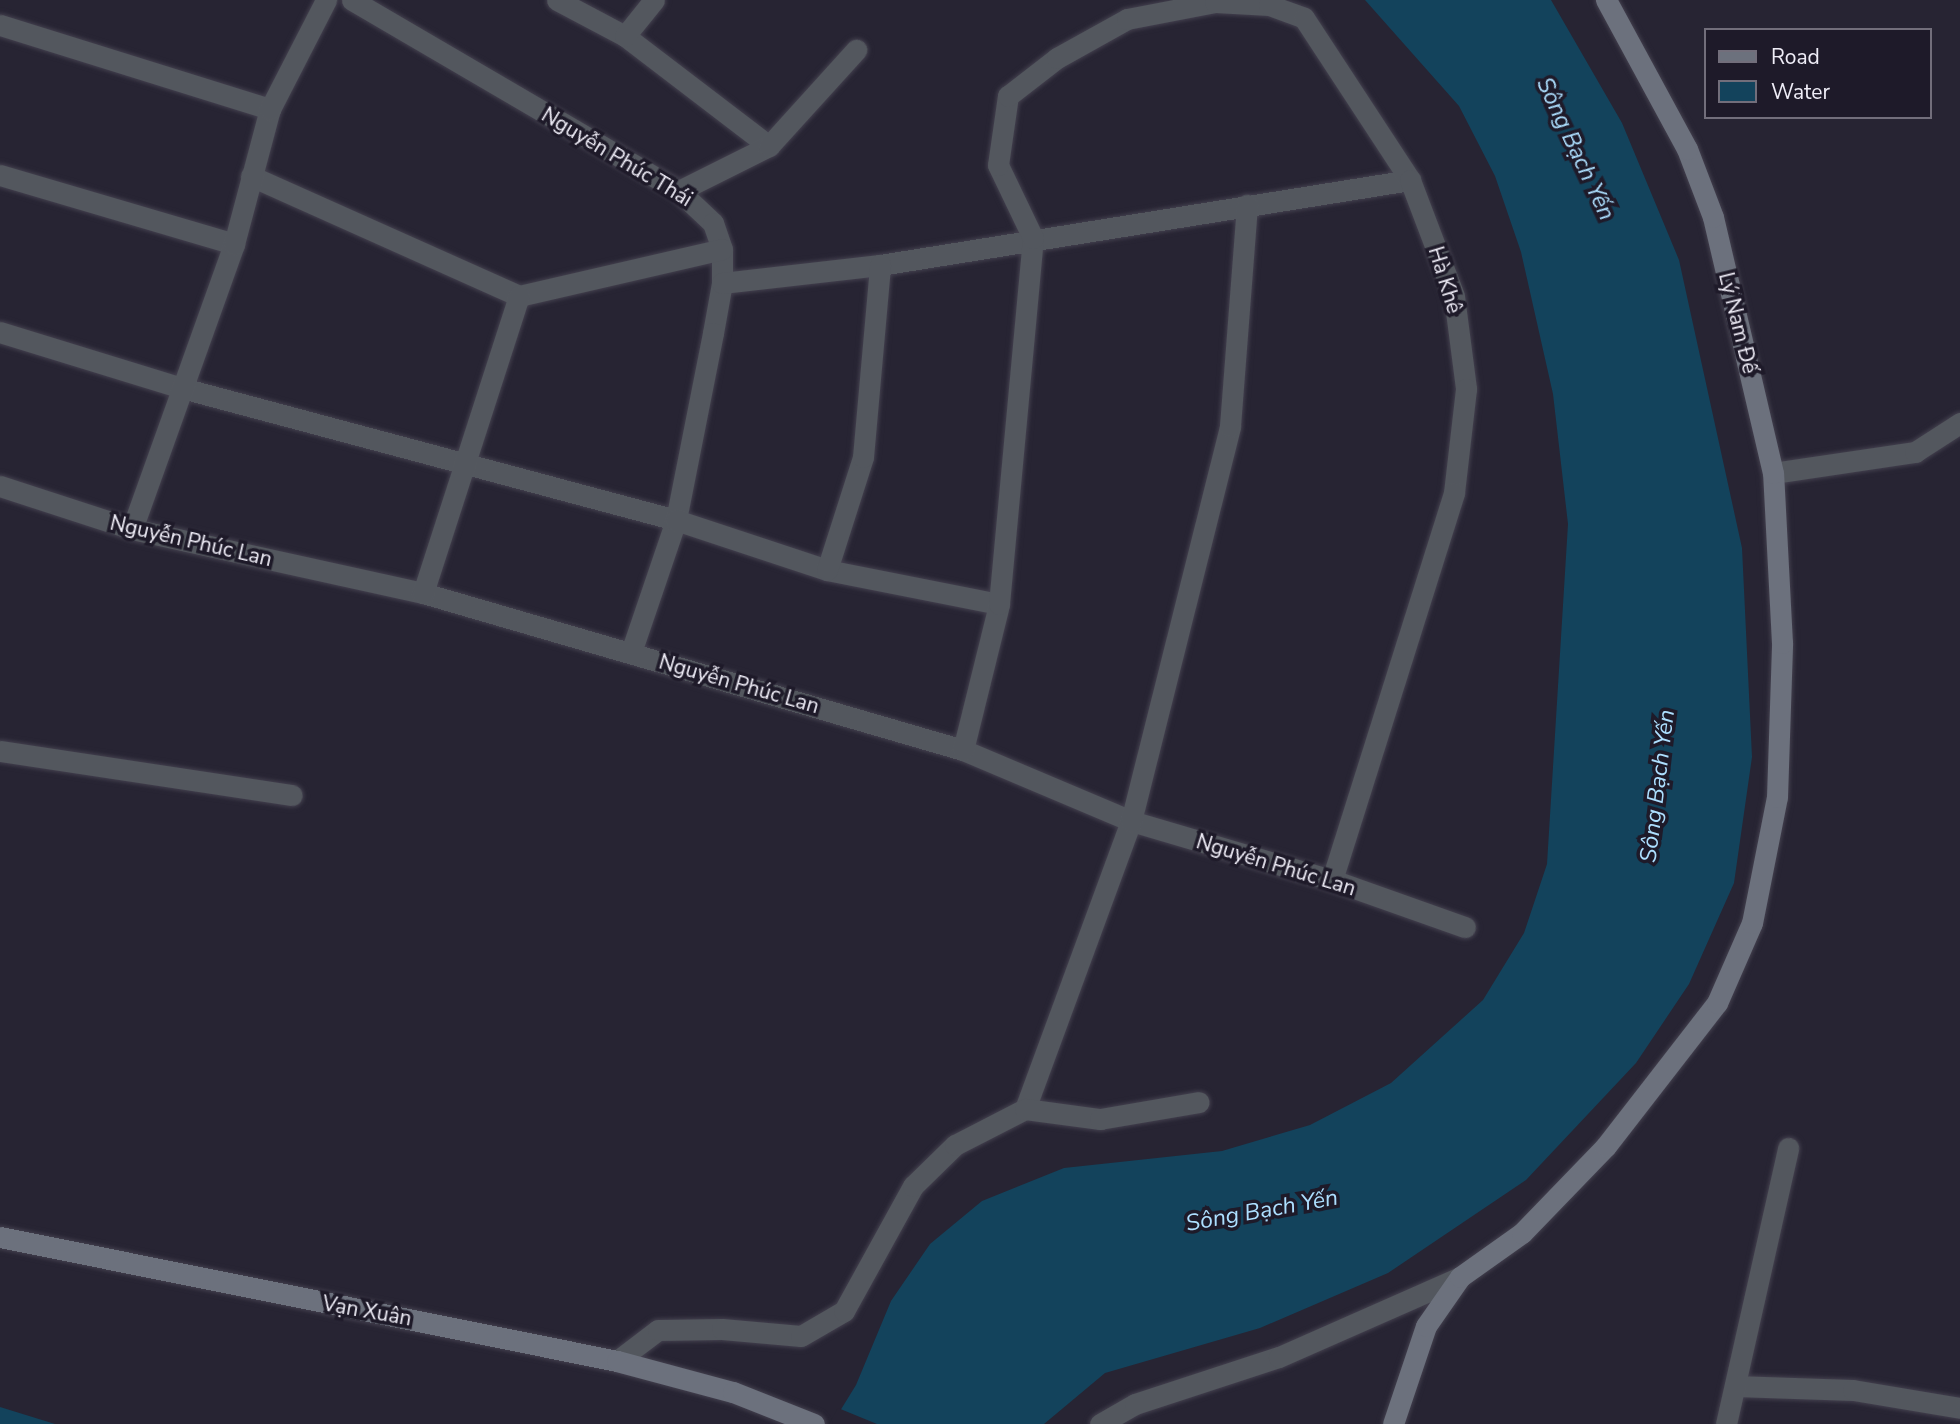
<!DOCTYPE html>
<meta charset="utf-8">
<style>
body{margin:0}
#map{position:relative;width:1960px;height:1424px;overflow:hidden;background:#272433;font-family:"Nunito Sans",sans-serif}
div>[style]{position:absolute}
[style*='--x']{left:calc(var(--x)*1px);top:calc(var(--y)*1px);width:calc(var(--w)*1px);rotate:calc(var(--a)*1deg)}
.water>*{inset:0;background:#13435c}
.pier>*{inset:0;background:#272433}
.roads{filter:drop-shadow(0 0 2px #43404e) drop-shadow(0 0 2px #43404e)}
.street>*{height:21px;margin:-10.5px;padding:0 10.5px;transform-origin:10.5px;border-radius:10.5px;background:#53575e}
.secondary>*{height:21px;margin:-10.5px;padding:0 10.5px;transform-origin:10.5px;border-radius:10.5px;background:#6c717d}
span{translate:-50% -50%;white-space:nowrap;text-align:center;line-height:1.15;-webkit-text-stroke:7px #1e1a29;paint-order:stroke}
.street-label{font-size:21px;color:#efedf7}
.water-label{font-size:23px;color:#addfff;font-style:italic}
.legend{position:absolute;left:1704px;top:28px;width:228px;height:91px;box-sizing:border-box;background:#1e1a29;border:2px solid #726e7b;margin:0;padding:9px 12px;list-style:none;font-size:21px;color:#efedf7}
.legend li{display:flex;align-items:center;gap:14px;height:35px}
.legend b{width:35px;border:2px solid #726e7b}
</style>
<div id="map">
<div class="water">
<i style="clip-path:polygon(1365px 0,1551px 0,1622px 123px,1679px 260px,1742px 548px,1752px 757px,1734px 883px,1689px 984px,1636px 1063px,1526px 1180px,1388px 1273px,1260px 1328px,1105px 1373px,1044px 1424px,832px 1424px,856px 1385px,891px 1301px,930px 1244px,982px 1201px,1064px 1168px,1222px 1151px,1310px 1125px,1391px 1083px,1483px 1000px,1524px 933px,1547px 864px,1568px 524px,1553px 394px,1521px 252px,1495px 176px,1459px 106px)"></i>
<i style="clip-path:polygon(0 1407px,55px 1424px,0 1424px)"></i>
</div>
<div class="pier">
<i style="clip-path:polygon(838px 1408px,877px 1424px,829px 1424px)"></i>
</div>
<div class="roads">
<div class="street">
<i style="--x:352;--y:0;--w:379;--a:30.3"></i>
<i style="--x:679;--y:191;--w:47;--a:43.3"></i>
<i style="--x:713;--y:223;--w:28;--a:71"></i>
<i style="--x:722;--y:249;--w:34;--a:90"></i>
<i style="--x:722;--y:283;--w:51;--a:100.2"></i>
<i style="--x:713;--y:333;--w:191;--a:101.2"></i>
<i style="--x:676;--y:520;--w:139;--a:108.8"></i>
<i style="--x:557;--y:0;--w:77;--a:27.9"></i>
<i style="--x:625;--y:36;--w:181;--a:37.4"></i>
<i style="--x:0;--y:25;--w:283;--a:17.3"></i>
<i style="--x:625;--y:36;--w:46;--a:-51.1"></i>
<i style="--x:0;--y:175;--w:244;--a:16.4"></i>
<i style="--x:251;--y:176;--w:294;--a:24.1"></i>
<i style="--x:519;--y:296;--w:208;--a:-13"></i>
<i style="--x:679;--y:191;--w:101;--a:-26.6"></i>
<i style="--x:769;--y:146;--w:130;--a:-47.8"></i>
<i style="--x:722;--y:283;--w:159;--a:-6.5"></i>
<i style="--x:880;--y:265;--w:537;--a:-9.11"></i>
<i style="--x:0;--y:332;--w:190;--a:17.1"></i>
<i style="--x:182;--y:388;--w:511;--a:14.96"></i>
<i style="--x:676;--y:520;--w:159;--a:18.3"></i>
<i style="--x:827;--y:570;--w:175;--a:11.2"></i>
<i style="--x:1773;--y:473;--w:144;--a:-8.4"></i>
<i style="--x:1915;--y:452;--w:54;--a:-32.8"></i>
<i style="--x:0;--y:486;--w:139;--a:18"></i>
<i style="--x:132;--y:529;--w:298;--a:12.4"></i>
<i style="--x:423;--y:593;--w:562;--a:16.21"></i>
<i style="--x:963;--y:750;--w:182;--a:22.9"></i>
<i style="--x:1131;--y:821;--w:209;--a:16.4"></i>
<i style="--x:1332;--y:880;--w:141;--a:19.5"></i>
<i style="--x:132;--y:529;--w:303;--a:-70.3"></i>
<i style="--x:234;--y:244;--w:140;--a:-75.1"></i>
<i style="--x:270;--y:109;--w:123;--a:-62.8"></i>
<i style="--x:827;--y:570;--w:119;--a:-72.3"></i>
<i style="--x:863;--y:457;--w:193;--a:-84.9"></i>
<i style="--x:423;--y:593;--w:312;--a:-72.1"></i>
<i style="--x:963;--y:750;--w:150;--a:-76.1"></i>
<i style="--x:999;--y:604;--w:368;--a:-84.7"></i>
<i style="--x:1033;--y:238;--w:81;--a:-115.6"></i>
<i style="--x:998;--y:165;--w:70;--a:-81.8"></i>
<i style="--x:1008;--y:96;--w:62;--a:-37.8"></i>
<i style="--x:1057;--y:58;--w:80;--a:-29.1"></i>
<i style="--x:1127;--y:19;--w:90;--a:-10.9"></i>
<i style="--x:1215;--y:2;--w:54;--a:3.2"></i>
<i style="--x:1269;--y:5;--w:37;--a:20"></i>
<i style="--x:1304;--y:18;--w:194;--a:56.8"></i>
<i style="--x:1410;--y:180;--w:124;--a:69.2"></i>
<i style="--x:1454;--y:296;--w:94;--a:82.6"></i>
<i style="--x:1466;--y:389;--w:105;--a:96.6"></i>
<i style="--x:1454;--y:493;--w:406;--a:107.5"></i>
<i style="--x:0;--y:751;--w:295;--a:8.6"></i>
<i style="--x:1025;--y:1109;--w:307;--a:-69.8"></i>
<i style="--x:1131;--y:821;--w:407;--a:-75.9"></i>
<i style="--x:1230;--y:426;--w:222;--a:-85.6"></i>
<i style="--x:617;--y:1361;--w:51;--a:-37.1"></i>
<i style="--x:658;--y:1330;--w:64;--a:-0.9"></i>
<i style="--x:722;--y:1329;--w:79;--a:5.1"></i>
<i style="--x:801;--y:1336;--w:50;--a:-30.2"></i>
<i style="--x:844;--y:1311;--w:143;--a:-61.1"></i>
<i style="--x:913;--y:1186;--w:59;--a:-44.3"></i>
<i style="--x:955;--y:1145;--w:79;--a:-27.2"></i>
<i style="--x:1025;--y:1109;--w:76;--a:7.6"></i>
<i style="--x:1100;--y:1119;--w:100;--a:-9.7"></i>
<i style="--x:1735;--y:1386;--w:118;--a:1.9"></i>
<i style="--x:1853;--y:1390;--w:109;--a:9.5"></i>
<i style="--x:1100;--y:1424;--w:40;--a:-29.7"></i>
<i style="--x:1135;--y:1404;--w:151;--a:-18.1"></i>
<i style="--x:1279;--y:1357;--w:198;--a:-23.8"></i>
<i style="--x:1726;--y:1424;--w:283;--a:-77.3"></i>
</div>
<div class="secondary">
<i style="--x:0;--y:1237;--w:629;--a:11.36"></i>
<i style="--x:617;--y:1361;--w:120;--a:15"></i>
<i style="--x:733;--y:1392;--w:87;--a:21.6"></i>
<i style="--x:1393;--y:1424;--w:103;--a:-71.4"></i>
<i style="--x:1426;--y:1326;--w:60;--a:-55.2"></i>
<i style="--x:1460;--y:1277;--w:76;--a:-35.4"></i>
<i style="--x:1522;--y:1233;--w:121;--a:-46"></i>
<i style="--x:1606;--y:1146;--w:181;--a:-52.2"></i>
<i style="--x:1717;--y:1003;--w:87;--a:-66.4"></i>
<i style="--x:1752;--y:923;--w:128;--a:-78.8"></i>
<i style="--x:1777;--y:797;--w:154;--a:-88.1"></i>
<i style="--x:1782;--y:643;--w:170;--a:-93"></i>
<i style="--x:1773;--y:473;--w:263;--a:-103.2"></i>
<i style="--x:1713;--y:217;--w:73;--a:-110.9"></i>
<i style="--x:1687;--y:149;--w:170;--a:-118.5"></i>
</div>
</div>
<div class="street-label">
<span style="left:617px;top:157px;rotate:31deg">Nguyễn Phúc Thái</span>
<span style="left:1445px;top:280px;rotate:73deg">Hà Khê</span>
<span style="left:1738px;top:323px;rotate:76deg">Lý Nam Đế</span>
<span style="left:191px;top:541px;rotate:13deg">Nguyễn Phúc Lan</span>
<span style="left:739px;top:684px;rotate:16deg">Nguyễn Phúc Lan</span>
<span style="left:1276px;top:865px;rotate:17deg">Nguyễn Phúc Lan</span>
<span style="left:367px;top:1311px;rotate:10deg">Vạn Xuân</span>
</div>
<div class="water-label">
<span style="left:1575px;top:149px;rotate:65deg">Sông Bạch Yến</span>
<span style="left:1658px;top:786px;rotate:-83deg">Sông Bạch Yến</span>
<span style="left:1262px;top:1211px;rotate:-10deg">Sông Bạch Yến</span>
</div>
<ul class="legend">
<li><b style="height:9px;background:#6c717d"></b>Road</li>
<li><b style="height:19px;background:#13435c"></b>Water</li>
</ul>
</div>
